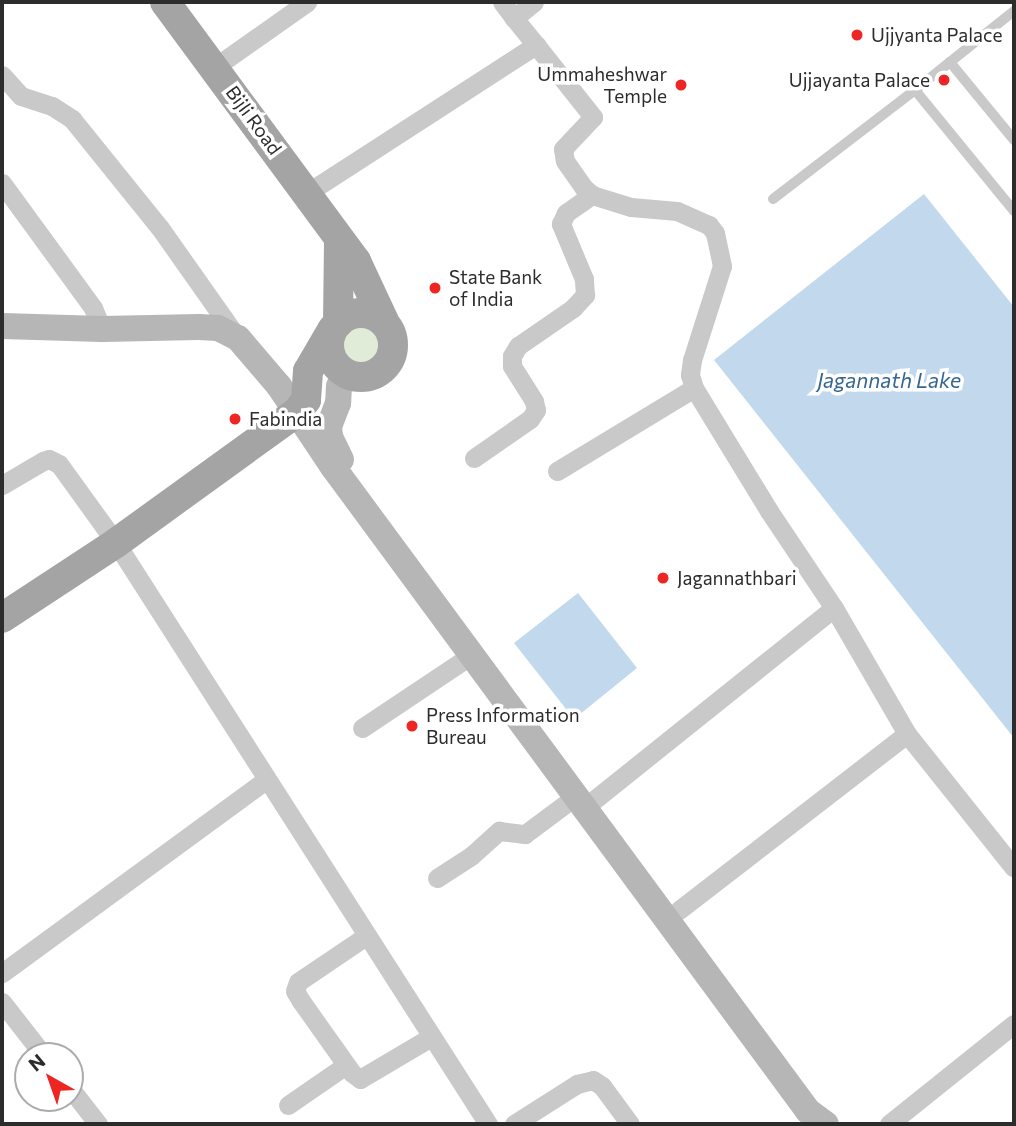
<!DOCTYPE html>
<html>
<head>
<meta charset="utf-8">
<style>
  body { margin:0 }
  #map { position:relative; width:1016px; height:1126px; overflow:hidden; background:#fff; font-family:Commissioner,sans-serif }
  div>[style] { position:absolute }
  .green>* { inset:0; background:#e0ebd8 }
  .round { border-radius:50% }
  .water>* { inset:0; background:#c2d8ec }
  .lane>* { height:10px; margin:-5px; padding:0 5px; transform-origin:5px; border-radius:5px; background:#c9c9c9 }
  .street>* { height:19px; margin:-9.5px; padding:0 9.5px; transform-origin:9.5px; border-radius:9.5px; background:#c9c9c9 }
  .secondary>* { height:26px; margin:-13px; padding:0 13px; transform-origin:13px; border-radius:13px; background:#b6b6b6 }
  .primary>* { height:30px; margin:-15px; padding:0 15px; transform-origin:15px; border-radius:15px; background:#a4a4a4 }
  .primary>.ring { margin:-15px; padding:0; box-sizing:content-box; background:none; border:30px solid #a4a4a4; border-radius:50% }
  .dots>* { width:19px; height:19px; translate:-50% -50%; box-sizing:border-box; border:4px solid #fff; border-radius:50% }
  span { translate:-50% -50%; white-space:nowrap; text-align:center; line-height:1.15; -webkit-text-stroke:7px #fff; paint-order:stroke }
  .poi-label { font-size:19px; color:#2c2c2c }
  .left { translate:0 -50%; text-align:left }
  .right { translate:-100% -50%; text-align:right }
  .street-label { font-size:19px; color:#2c2c2c }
  .water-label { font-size:21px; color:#366691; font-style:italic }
  .frame { position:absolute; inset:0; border:4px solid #2c2c2c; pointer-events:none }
  .north { position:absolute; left:14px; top:1042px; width:70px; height:70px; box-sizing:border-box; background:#fff; border:2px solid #ababab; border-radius:50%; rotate:320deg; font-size:19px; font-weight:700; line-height:28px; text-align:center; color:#2c2c2c }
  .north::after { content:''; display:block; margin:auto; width:24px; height:32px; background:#ee2623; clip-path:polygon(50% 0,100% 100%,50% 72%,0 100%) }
</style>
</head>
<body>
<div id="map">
  <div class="green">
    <i class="round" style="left:340px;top:326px;width:38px;height:38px"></i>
  </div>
  <div class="water">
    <i style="clip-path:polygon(924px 194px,1014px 307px,1014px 738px,714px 360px)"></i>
    <i style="clip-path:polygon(578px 593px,637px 668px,574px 719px,514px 643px)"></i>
  </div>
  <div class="lane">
    <i style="left:950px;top:62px;width:82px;rotate:-38.6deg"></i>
    <i style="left:1014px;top:140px;width:101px;rotate:-129.4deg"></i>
    <i style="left:950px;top:62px;width:45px;rotate:141.3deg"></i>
    <i style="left:915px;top:90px;width:156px;rotate:50.7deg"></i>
    <i style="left:773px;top:199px;width:179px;rotate:-37.5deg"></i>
  </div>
  <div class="street">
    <i style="left:502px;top:2px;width:20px;rotate:53deg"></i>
    <i style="left:534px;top:2px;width:26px;rotate:141deg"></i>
    <i style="left:514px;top:18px;width:35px;rotate:51deg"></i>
    <i style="left:215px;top:67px;width:113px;rotate:-35.2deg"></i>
    <i style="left:2px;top:75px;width:28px;rotate:48deg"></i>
    <i style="left:21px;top:96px;width:33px;rotate:18deg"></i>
    <i style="left:52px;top:106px;width:24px;rotate:33deg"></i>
    <i style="left:72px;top:119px;width:140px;rotate:51.1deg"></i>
    <i style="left:160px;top:228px;width:133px;rotate:54.8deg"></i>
    <i style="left:2px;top:183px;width:155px;rotate:53.9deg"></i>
    <i style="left:93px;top:308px;width:23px;rotate:67deg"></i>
    <i style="left:307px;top:193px;width:273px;rotate:-32.9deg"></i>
    <i style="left:536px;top:45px;width:92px;rotate:51.6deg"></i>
    <i style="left:593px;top:117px;width:44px;rotate:133.2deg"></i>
    <i style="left:563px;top:149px;width:12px;rotate:81deg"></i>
    <i style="left:565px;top:161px;width:33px;rotate:55deg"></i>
    <i style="left:584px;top:188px;width:11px;rotate:41deg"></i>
    <i style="left:592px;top:195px;width:41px;rotate:17.1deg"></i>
    <i style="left:631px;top:207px;width:46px;rotate:5deg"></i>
    <i style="left:677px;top:211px;width:35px;rotate:24deg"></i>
    <i style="left:709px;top:225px;width:10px;rotate:53deg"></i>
    <i style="left:715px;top:233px;width:34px;rotate:78deg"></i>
    <i style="left:722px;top:266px;width:99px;rotate:107.7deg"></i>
    <i style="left:692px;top:360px;width:15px;rotate:98deg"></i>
    <i style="left:690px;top:375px;width:14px;rotate:73deg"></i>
    <i style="left:694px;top:388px;width:144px;rotate:58.6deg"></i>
    <i style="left:769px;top:511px;width:117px;rotate:56.2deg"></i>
    <i style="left:834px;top:608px;width:146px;rotate:59.9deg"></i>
    <i style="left:907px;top:734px;width:171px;rotate:51.4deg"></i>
    <i style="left:474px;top:458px;width:68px;rotate:-34.9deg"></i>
    <i style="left:530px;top:419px;width:11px;rotate:-56deg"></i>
    <i style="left:536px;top:410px;width:9px;rotate:-103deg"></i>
    <i style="left:534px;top:401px;width:41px;rotate:-122.2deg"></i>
    <i style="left:512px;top:366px;width:10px;rotate:-90deg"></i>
    <i style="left:512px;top:356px;width:12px;rotate:-59deg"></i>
    <i style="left:518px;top:346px;width:67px;rotate:-34.6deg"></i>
    <i style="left:573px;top:308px;width:18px;rotate:-47deg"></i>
    <i style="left:585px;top:295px;width:16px;rotate:-94deg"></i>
    <i style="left:584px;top:279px;width:60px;rotate:-112.7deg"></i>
    <i style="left:561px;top:224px;width:12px;rotate:-66deg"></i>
    <i style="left:566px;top:213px;width:32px;rotate:-35deg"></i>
    <i style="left:557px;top:471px;width:160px;rotate:-31.2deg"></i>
    <i style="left:2px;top:485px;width:48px;rotate:-30.3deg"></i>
    <i style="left:43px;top:461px;width:6px;rotate:-18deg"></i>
    <i style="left:49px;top:459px;width:11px;rotate:27deg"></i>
    <i style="left:59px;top:464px;width:97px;rotate:54.2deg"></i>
    <i style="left:116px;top:543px;width:690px;rotate:57.37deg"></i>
    <i style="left:362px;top:728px;width:133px;rotate:-33.7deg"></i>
    <i style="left:594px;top:800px;width:307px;rotate:-38.7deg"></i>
    <i style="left:437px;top:878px;width:40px;rotate:-32.9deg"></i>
    <i style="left:471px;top:856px;width:38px;rotate:-42deg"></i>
    <i style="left:499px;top:831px;width:26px;rotate:7deg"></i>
    <i style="left:525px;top:834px;width:64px;rotate:-36.7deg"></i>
    <i style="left:679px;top:910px;width:288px;rotate:-37.7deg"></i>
    <i style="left:366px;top:936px;width:82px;rotate:145.9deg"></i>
    <i style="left:298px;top:982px;width:9px;rotate:108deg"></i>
    <i style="left:295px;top:991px;width:12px;rotate:59deg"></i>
    <i style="left:301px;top:1001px;width:88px;rotate:54.7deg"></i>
    <i style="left:352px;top:1073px;width:10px;rotate:37deg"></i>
    <i style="left:360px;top:1079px;width:82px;rotate:-30.6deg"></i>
    <i style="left:2px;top:973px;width:327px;rotate:-36.2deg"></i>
    <i style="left:2px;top:1002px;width:68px;rotate:52.1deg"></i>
    <i style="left:70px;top:1088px;width:46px;rotate:52.1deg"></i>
    <i style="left:288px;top:1105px;width:70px;rotate:-34.6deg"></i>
    <i style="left:514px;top:1124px;width:75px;rotate:-32.4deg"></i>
    <i style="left:577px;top:1084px;width:16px;rotate:-14deg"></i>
    <i style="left:593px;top:1080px;width:11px;rotate:34deg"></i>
    <i style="left:602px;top:1086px;width:47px;rotate:53.6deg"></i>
    <i style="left:889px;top:1124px;width:160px;rotate:-38.7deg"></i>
  </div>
  <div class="secondary">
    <i style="left:2px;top:326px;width:100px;rotate:1.7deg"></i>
    <i style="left:102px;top:329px;width:97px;rotate:-1.2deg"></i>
    <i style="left:199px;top:327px;width:19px;rotate:3deg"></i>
    <i style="left:218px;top:328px;width:22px;rotate:27deg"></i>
    <i style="left:238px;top:338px;width:63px;rotate:49.5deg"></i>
    <i style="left:279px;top:386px;width:97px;rotate:56.3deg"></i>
    <i style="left:333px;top:467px;width:800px;rotate:53.59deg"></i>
    <i style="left:808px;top:1111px;width:22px;rotate:36deg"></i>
    <i style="left:339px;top:386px;width:17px;rotate:93deg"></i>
    <i style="left:338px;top:403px;width:26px;rotate:111deg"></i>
    <i style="left:329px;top:427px;width:10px;rotate:84deg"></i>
    <i style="left:330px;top:437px;width:25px;rotate:64deg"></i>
  </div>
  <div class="primary">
    <i style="left:165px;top:2px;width:322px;rotate:53.6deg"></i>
    <i style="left:356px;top:261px;width:66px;rotate:65deg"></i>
    <i class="ring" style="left:329px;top:313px;width:34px;height:34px"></i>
    <i style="left:338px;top:323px;width:81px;rotate:-89.3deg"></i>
    <i style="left:2px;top:618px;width:136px;rotate:-33.3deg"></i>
    <i style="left:116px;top:543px;width:223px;rotate:-35.9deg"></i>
    <i style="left:297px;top:412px;width:15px;rotate:-53deg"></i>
    <i style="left:306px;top:400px;width:29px;rotate:-86deg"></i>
    <i style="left:308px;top:371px;width:48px;rotate:-59.7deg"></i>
  </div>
  <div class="dots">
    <i style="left:857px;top:35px;background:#ee2623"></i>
    <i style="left:944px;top:80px;background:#ee2623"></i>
    <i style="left:681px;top:85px;background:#ee2623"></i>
    <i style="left:435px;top:288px;background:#ee2623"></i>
    <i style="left:235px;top:419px;background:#ee2623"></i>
    <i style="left:663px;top:578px;background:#ee2623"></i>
    <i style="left:412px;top:726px;background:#ee2623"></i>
  </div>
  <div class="poi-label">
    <span class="left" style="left:871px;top:35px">Ujjyanta Palace</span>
    <span class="right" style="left:667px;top:85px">Ummaheshwar<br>Temple</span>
    <span class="right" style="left:930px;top:80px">Ujjayanta Palace</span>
    <span class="left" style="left:449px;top:288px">State Bank<br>of India</span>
    <span class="left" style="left:249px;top:419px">Fabindia</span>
    <span class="left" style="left:677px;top:578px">Jagannathbari</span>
    <span class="left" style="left:426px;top:726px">Press Information<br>Bureau</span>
  </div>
  <div class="street-label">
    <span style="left:254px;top:120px;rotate:54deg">Bijli Road</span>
  </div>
  <div class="water-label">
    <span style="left:889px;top:380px">Jagannath Lake</span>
  </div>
  <div class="frame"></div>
  <div class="north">N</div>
</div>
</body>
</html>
